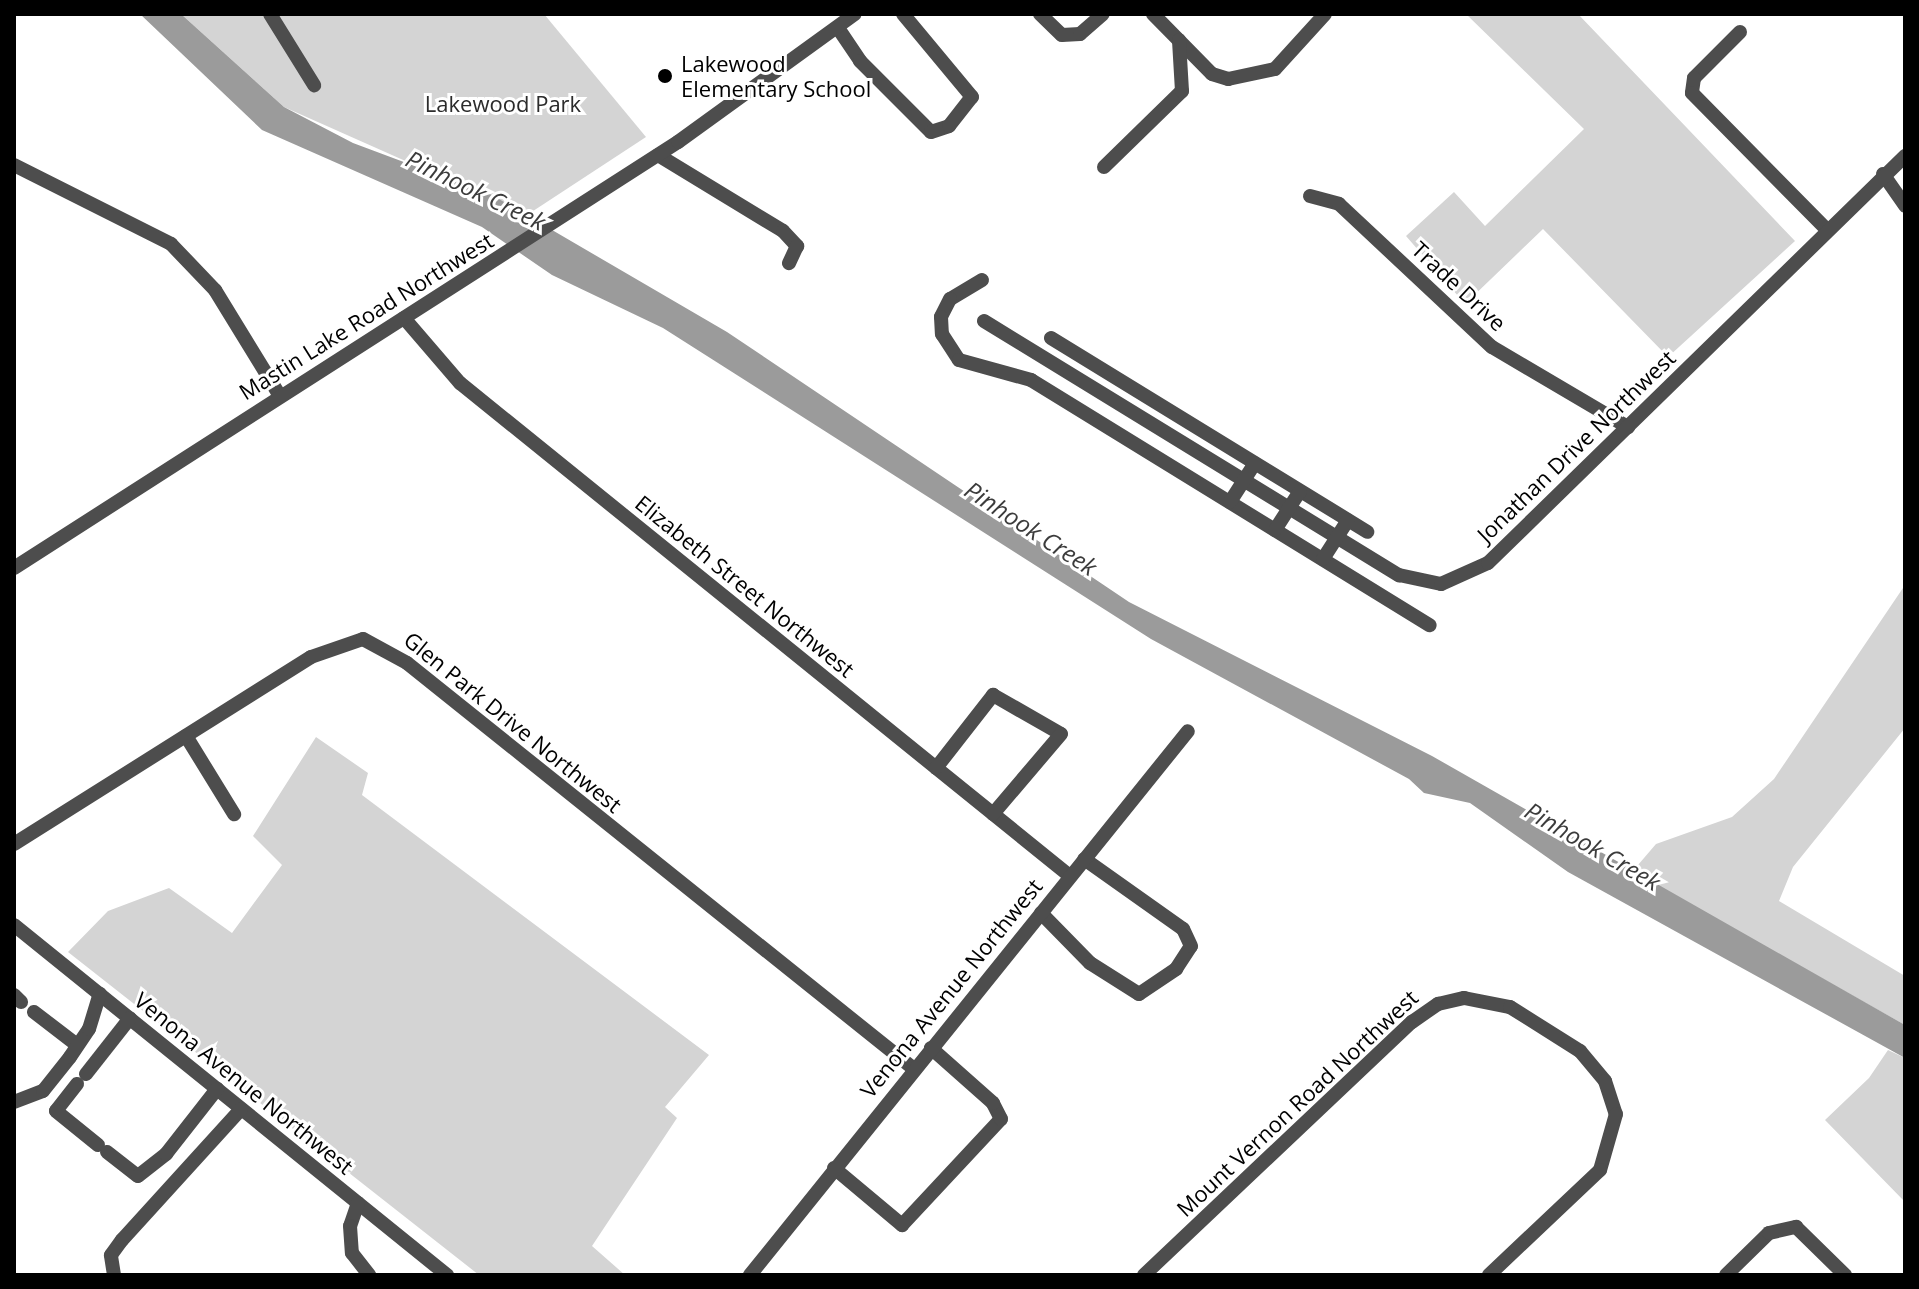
<!DOCTYPE html>
<html>
<head>
<meta charset="utf-8">
<style>
  body { margin:0 }
  #map { position:relative; width:1919px; height:1289px; overflow:hidden; background:#fff; font-family:"Open Sans",sans-serif }
  div>[style] { position:absolute }
  .green>* { inset:0; background:#d4d4d4 }
  .water>* { inset:0; background:#9b9b9b }
  .minor>* { height:14px; margin:-7px; padding:0 7px; transform-origin:7px; border-radius:7px; background:#4d4d4d }
  .dots>* { width:22px; height:22px; translate:-50% -50%; box-sizing:border-box; border:4px solid #fff; border-radius:50% }
  span { translate:-50% -50%; white-space:nowrap; text-align:center; line-height:1.15; -webkit-text-stroke:6px #fff; paint-order:stroke }
  .poi-label { font-size:22px; color:#000 }
  .left { translate:0 -50%; text-align:left }
  .park-label { font-size:22px; color:#2b2b2b }
  .street-label { font-size:22px; color:#000 }
  .water-label { font-size:24px; color:#3c3c3c; font-style:italic }
  .frame { position:absolute; inset:0; border:16px solid #000; pointer-events:none }
</style>
</head>
<body>
<div id="map">
  <div class="green">
    <i style="clip-path:polygon(181px 14px,544px 14px,646px 137px,527px 215px,284px 107px)"></i>
    <i style="clip-path:polygon(1466px 14px,1578px 14px,1795px 241px,1668px 357px,1543px 229px,1465px 304px,1406px 236px,1454px 192px,1485px 226px,1584px 129px)"></i>
    <i style="clip-path:polygon(1905px 585px,1905px 728px,1793px 867px,1779px 901px,1905px 976px,1905px 1025px,1632px 872px,1656px 844px,1732px 817px,1774px 779px)"></i>
    <i style="clip-path:polygon(316px 737px,368px 773px,362px 795px,709px 1055px,665px 1107px,677px 1118px,592px 1246px,625px 1275px,479px 1275px,68px 952px,108px 911px,169px 888px,232px 933px,282px 865px,253px 836px)"></i>
    <i style="clip-path:polygon(1888px 1050px,1905px 1058px,1905px 1202px,1825px 1120px,1869px 1078px)"></i>
  </div>
  <div class="water">
    <i style="clip-path:polygon(140px 14px,181px 14px,284px 107px,353px 143px,492px 195px,727px 332px,1129px 602px,1432px 756px,1905px 1025px,1905px 1058px,1568px 872px,1470px 803px,1424px 793px,1409px 779px,1151px 639px,663px 328px,552px 275px,482px 227px,262px 130px)"></i>
  </div>
  <div class="minor">
    <i style="left:270px;top:14px;width:84px;rotate:58.2deg"></i>
    <i style="left:1040px;top:14px;width:30px;rotate:44deg"></i>
    <i style="left:1062px;top:35px;width:18px;rotate:-3deg"></i>
    <i style="left:1080px;top:34px;width:30px;rotate:-41deg"></i>
    <i style="left:1153px;top:14px;width:84px;rotate:45.5deg"></i>
    <i style="left:1212px;top:74px;width:17px;rotate:17deg"></i>
    <i style="left:1228px;top:79px;width:48px;rotate:-12deg"></i>
    <i style="left:1275px;top:69px;width:74px;rotate:-47.7deg"></i>
    <i style="left:838px;top:28px;width:40px;rotate:56deg"></i>
    <i style="left:860px;top:61px;width:100px;rotate:45deg"></i>
    <i style="left:931px;top:132px;width:19px;rotate:-18deg"></i>
    <i style="left:949px;top:126px;width:37px;rotate:-52deg"></i>
    <i style="left:972px;top:97px;width:108px;rotate:-129.7deg"></i>
    <i style="left:1740px;top:32px;width:65px;rotate:135deg"></i>
    <i style="left:1694px;top:78px;width:15px;rotate:98deg"></i>
    <i style="left:1692px;top:93px;width:192px;rotate:45.4deg"></i>
    <i style="left:658px;top:155px;width:146px;rotate:31.3deg"></i>
    <i style="left:783px;top:231px;width:21px;rotate:47deg"></i>
    <i style="left:797px;top:246px;width:19px;rotate:115deg"></i>
    <i style="left:14px;top:165px;width:176px;rotate:26.7deg"></i>
    <i style="left:171px;top:244px;width:64px;rotate:46.3deg"></i>
    <i style="left:215px;top:290px;width:124px;rotate:58.5deg"></i>
    <i style="left:1104px;top:167px;width:109px;rotate:-44.3deg"></i>
    <i style="left:1182px;top:91px;width:51px;rotate:-93.4deg"></i>
    <i style="left:1883px;top:174px;width:39px;rotate:55deg"></i>
    <i style="left:1310px;top:196px;width:30px;rotate:15deg"></i>
    <i style="left:1339px;top:204px;width:209px;rotate:43.1deg"></i>
    <i style="left:1492px;top:347px;width:158px;rotate:30.5deg"></i>
    <i style="left:982px;top:280px;width:37px;rotate:149deg"></i>
    <i style="left:950px;top:299px;width:20px;rotate:117deg"></i>
    <i style="left:941px;top:317px;width:17px;rotate:87deg"></i>
    <i style="left:942px;top:334px;width:31px;rotate:57deg"></i>
    <i style="left:959px;top:360px;width:75px;rotate:15.5deg"></i>
    <i style="left:1031px;top:380px;width:468px;rotate:31.6deg"></i>
    <i style="left:404px;top:318px;width:86px;rotate:49.3deg"></i>
    <i style="left:460px;top:383px;width:784px;rotate:38.95deg"></i>
    <i style="left:984px;top:321px;width:487px;rotate:31.5deg"></i>
    <i style="left:1399px;top:575px;width:43px;rotate:12.1deg"></i>
    <i style="left:1441px;top:584px;width:51px;rotate:-24.1deg"></i>
    <i style="left:1488px;top:563px;width:583px;rotate:-44.3deg"></i>
    <i style="left:1051px;top:338px;width:371px;rotate:31.5deg"></i>
    <i style="left:1230px;top:502px;width:46px;rotate:-57.3deg"></i>
    <i style="left:1275px;top:530px;width:46px;rotate:-57.3deg"></i>
    <i style="left:1323px;top:559px;width:46px;rotate:-57.3deg"></i>
    <i style="left:14px;top:568px;width:789px;rotate:-32.68deg"></i>
    <i style="left:678px;top:142px;width:218px;rotate:-35.9deg"></i>
    <i style="left:186px;top:736px;width:92px;rotate:58.4deg"></i>
    <i style="left:936px;top:768px;width:93px;rotate:-52deg"></i>
    <i style="left:993px;top:695px;width:78px;rotate:29.8deg"></i>
    <i style="left:1061px;top:734px;width:105px;rotate:130.4deg"></i>
    <i style="left:14px;top:844px;width:351px;rotate:-32.2deg"></i>
    <i style="left:311px;top:657px;width:55px;rotate:-19.1deg"></i>
    <i style="left:363px;top:639px;width:50px;rotate:28.6deg"></i>
    <i style="left:407px;top:663px;width:650px;rotate:38.69deg"></i>
    <i style="left:1041px;top:913px;width:70px;rotate:45.6deg"></i>
    <i style="left:1090px;top:963px;width:58px;rotate:32.3deg"></i>
    <i style="left:1139px;top:994px;width:45px;rotate:-34deg"></i>
    <i style="left:1176px;top:969px;width:27px;rotate:-57deg"></i>
    <i style="left:1191px;top:946px;width:19px;rotate:-115deg"></i>
    <i style="left:1183px;top:929px;width:121px;rotate:-144.7deg"></i>
    <i style="left:14px;top:925px;width:557px;rotate:38.95deg"></i>
    <i style="left:14px;top:995px;width:10px;rotate:45deg"></i>
    <i style="left:34px;top:1012px;width:54px;rotate:37.5deg"></i>
    <i style="left:86px;top:1074px;width:71px;rotate:-51.8deg"></i>
    <i style="left:77px;top:1084px;width:34px;rotate:128deg"></i>
    <i style="left:56px;top:1111px;width:54px;rotate:39deg"></i>
    <i style="left:14px;top:1102px;width:31px;rotate:-21deg"></i>
    <i style="left:43px;top:1091px;width:43px;rotate:-51.5deg"></i>
    <i style="left:70px;top:1057px;width:34px;rotate:-56deg"></i>
    <i style="left:89px;top:1029px;width:37px;rotate:-73deg"></i>
    <i style="left:107px;top:1152px;width:39px;rotate:38deg"></i>
    <i style="left:138px;top:1176px;width:36px;rotate:-38deg"></i>
    <i style="left:166px;top:1154px;width:83px;rotate:-51.9deg"></i>
    <i style="left:834px;top:1168px;width:89px;rotate:40deg"></i>
    <i style="left:902px;top:1225px;width:145px;rotate:-47deg"></i>
    <i style="left:1001px;top:1119px;width:18px;rotate:-117deg"></i>
    <i style="left:993px;top:1103px;width:83px;rotate:-138.4deg"></i>
    <i style="left:358px;top:1203px;width:24px;rotate:109deg"></i>
    <i style="left:350px;top:1226px;width:27px;rotate:86deg"></i>
    <i style="left:352px;top:1253px;width:28px;rotate:52deg"></i>
    <i style="left:114px;top:1275px;width:20px;rotate:-99deg"></i>
    <i style="left:111px;top:1255px;width:19px;rotate:-54deg"></i>
    <i style="left:122px;top:1240px;width:177px;rotate:-47.7deg"></i>
    <i style="left:750px;top:1275px;width:698px;rotate:-51.16deg"></i>
    <i style="left:1144px;top:1275px;width:369px;rotate:-43.4deg"></i>
    <i style="left:1412px;top:1022px;width:32px;rotate:-35deg"></i>
    <i style="left:1438px;top:1004px;width:27px;rotate:-13deg"></i>
    <i style="left:1464px;top:998px;width:47px;rotate:11.1deg"></i>
    <i style="left:1510px;top:1007px;width:83px;rotate:32.2deg"></i>
    <i style="left:1580px;top:1051px;width:39px;rotate:50deg"></i>
    <i style="left:1605px;top:1081px;width:35px;rotate:72deg"></i>
    <i style="left:1616px;top:1114px;width:58px;rotate:105.9deg"></i>
    <i style="left:1600px;top:1170px;width:153px;rotate:136.6deg"></i>
    <i style="left:1726px;top:1275px;width:60px;rotate:-44.3deg"></i>
    <i style="left:1769px;top:1233px;width:28px;rotate:-13deg"></i>
    <i style="left:1796px;top:1227px;width:69px;rotate:44.4deg"></i>
  </div>
  <div class="dots">
    <i style="left:665px;top:76px;background:#000"></i>
  </div>
  <div class="poi-label">
    <span class="left" style="left:681px;top:76px">Lakewood<br>Elementary School</span>
  </div>
  <div class="park-label">
    <span style="left:503px;top:104px">Lakewood Park</span>
  </div>
  <div class="street-label">
    <span style="left:1459px;top:286px;rotate:43deg">Trade Drive</span>
    <span style="left:366px;top:316px;rotate:-32deg">Mastin Lake Road Northwest</span>
    <span style="left:1576px;top:446px;rotate:-44deg">Jonathan Drive Northwest</span>
    <span style="left:745px;top:586px;rotate:39deg">Elizabeth Street Northwest</span>
    <span style="left:513px;top:722px;rotate:39deg">Glen Park Drive Northwest</span>
    <span style="left:951px;top:988px;rotate:-51deg">Venona Avenue Northwest</span>
    <span style="left:244px;top:1083px;rotate:39deg">Venona Avenue Northwest</span>
    <span style="left:1297px;top:1103px;rotate:-43deg">Mount Vernon Road Northwest</span>
  </div>
  <div class="water-label">
    <span style="left:476px;top:190px;rotate:26deg">Pinhook Creek</span>
    <span style="left:1031px;top:528px;rotate:33deg">Pinhook Creek</span>
    <span style="left:1593px;top:846px;rotate:30deg">Pinhook Creek</span>
  </div>
  <div class="frame"></div>
</div>
</body>
</html>
